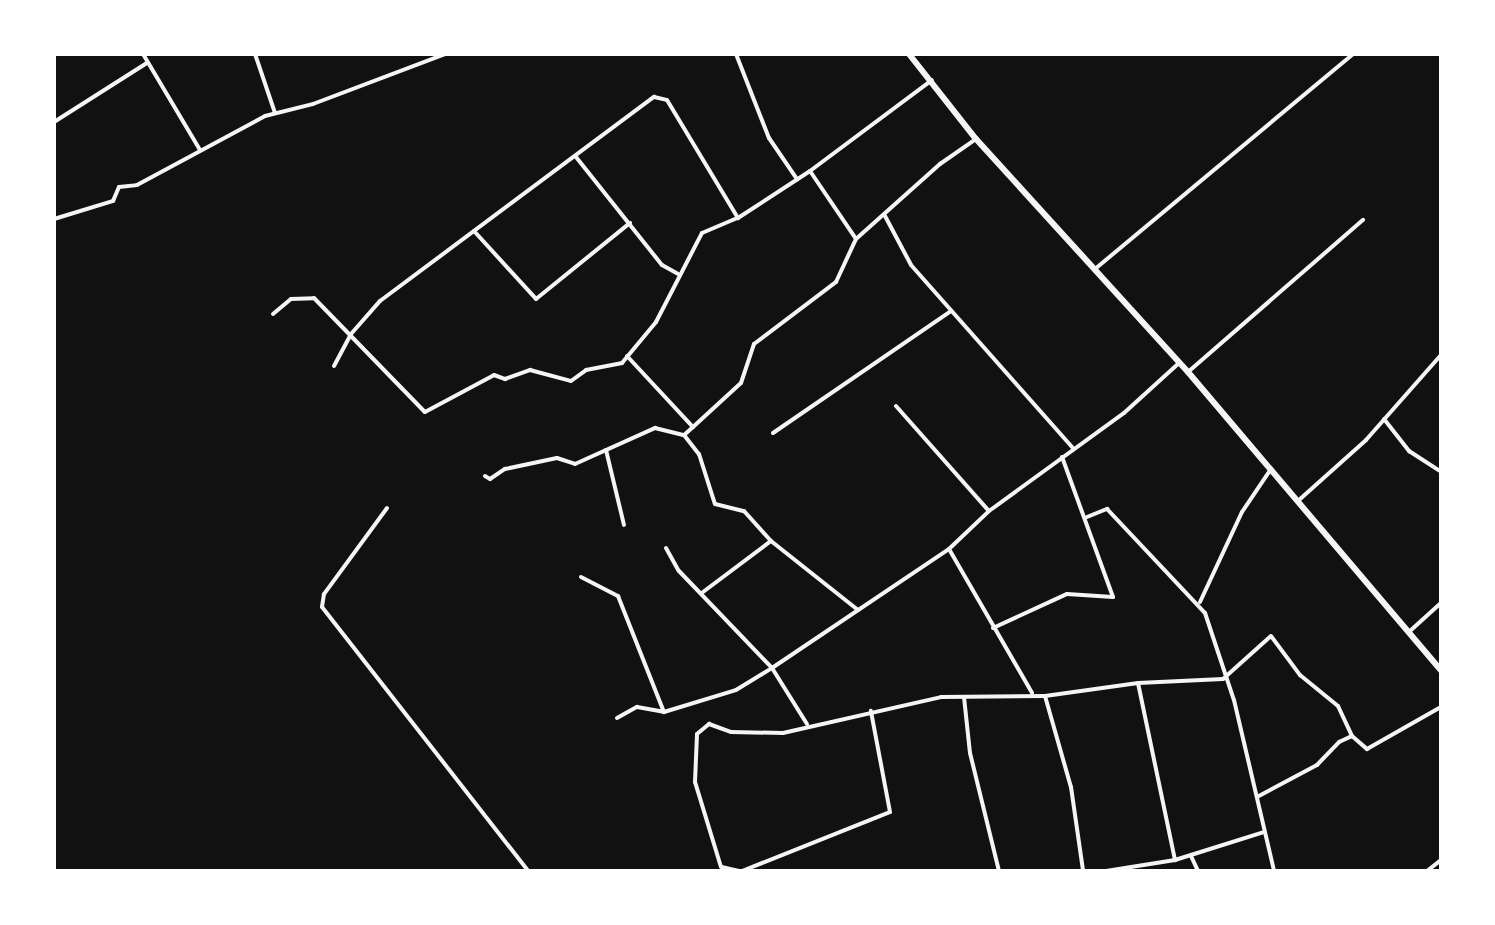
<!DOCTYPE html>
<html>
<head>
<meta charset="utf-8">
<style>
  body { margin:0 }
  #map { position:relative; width:1495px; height:925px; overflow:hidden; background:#111; font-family:"Golos Text",sans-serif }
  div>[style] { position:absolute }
  .minor>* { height:4px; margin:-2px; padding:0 2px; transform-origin:2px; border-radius:2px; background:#f5f5f5 }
  .primary>* { height:6px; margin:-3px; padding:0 3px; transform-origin:3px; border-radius:3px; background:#f5f5f5 }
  span { translate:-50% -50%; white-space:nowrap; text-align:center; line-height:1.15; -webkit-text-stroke:5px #fff; paint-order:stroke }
  .frame { position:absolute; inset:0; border:56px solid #fff; pointer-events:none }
</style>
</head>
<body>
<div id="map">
  <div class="minor">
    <i style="left:143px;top:54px;width:112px;rotate:59.3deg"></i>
    <i style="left:255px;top:54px;width:62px;rotate:71.3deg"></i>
    <i style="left:736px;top:54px;width:90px;rotate:68.6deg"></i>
    <i style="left:769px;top:138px;width:50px;rotate:55.7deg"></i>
    <i style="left:54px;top:122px;width:110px;rotate:-32.4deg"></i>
    <i style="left:576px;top:157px;width:138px;rotate:51.5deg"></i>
    <i style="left:662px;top:265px;width:18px;rotate:29deg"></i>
    <i style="left:810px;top:171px;width:82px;rotate:55.9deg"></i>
    <i style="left:885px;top:216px;width:55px;rotate:62deg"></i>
    <i style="left:911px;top:265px;width:244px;rotate:48.5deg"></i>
    <i style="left:54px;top:219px;width:62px;rotate:-17deg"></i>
    <i style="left:113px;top:201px;width:15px;rotate:-67deg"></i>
    <i style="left:119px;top:187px;width:18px;rotate:-6deg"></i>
    <i style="left:137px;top:185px;width:145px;rotate:-28.3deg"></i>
    <i style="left:265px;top:116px;width:49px;rotate:-14deg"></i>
    <i style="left:313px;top:104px;width:141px;rotate:-20.7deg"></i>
    <i style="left:474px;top:231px;width:92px;rotate:47.6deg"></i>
    <i style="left:536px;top:299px;width:121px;rotate:-39deg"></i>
    <i style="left:1095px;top:269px;width:336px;rotate:-39.8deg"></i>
    <i style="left:273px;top:314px;width:23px;rotate:-40deg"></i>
    <i style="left:291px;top:299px;width:23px;rotate:-2deg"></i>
    <i style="left:314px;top:298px;width:159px;rotate:45.8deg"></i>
    <i style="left:425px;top:412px;width:78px;rotate:-28.2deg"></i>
    <i style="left:494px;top:375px;width:12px;rotate:20deg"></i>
    <i style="left:505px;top:379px;width:27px;rotate:-20deg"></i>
    <i style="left:530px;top:370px;width:42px;rotate:15deg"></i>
    <i style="left:571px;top:381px;width:19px;rotate:-36deg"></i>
    <i style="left:586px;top:370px;width:37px;rotate:-11deg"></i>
    <i style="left:622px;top:363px;width:53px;rotate:-50.3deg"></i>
    <i style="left:656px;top:322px;width:100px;rotate:-62.7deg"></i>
    <i style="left:702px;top:233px;width:39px;rotate:-23deg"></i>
    <i style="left:738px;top:218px;width:86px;rotate:-33.1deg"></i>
    <i style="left:810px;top:171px;width:152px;rotate:-36.7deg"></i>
    <i style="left:627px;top:356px;width:97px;rotate:47.1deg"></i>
    <i style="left:693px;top:427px;width:12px;rotate:138deg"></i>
    <i style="left:334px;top:366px;width:36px;rotate:-62deg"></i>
    <i style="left:351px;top:334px;width:44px;rotate:-48.7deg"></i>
    <i style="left:380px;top:301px;width:342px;rotate:-36.7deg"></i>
    <i style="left:654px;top:97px;width:13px;rotate:13deg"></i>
    <i style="left:667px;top:100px;width:138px;rotate:59deg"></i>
    <i style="left:1188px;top:372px;width:232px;rotate:-41deg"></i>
    <i style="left:896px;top:406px;width:140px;rotate:48.5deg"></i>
    <i style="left:1384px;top:419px;width:41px;rotate:52deg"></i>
    <i style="left:1409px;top:451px;width:38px;rotate:33deg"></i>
    <i style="left:693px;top:427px;width:65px;rotate:-42.5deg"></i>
    <i style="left:741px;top:383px;width:41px;rotate:-71.6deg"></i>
    <i style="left:754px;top:344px;width:103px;rotate:-37.1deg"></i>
    <i style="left:836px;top:282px;width:47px;rotate:-65.1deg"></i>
    <i style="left:856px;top:239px;width:113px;rotate:-41.8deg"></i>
    <i style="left:940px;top:164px;width:44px;rotate:-34.8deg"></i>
    <i style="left:773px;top:433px;width:216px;rotate:-34.4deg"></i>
    <i style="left:606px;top:450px;width:77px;rotate:76.5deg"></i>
    <i style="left:485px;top:476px;width:6px;rotate:31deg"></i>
    <i style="left:490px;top:479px;width:18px;rotate:-34deg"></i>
    <i style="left:505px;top:469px;width:53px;rotate:-11.9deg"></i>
    <i style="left:557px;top:458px;width:19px;rotate:18deg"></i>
    <i style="left:575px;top:464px;width:88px;rotate:-24.2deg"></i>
    <i style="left:655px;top:428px;width:30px;rotate:14deg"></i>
    <i style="left:684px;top:435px;width:24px;rotate:52deg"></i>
    <i style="left:699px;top:454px;width:52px;rotate:72.3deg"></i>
    <i style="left:715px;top:504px;width:30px;rotate:14deg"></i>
    <i style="left:744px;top:511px;width:40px;rotate:48deg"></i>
    <i style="left:771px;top:541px;width:111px;rotate:38.4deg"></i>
    <i style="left:1299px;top:500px;width:90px;rotate:-41.8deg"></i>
    <i style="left:1366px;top:440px;width:113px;rotate:-48.6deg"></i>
    <i style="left:387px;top:508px;width:107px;rotate:126.2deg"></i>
    <i style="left:324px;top:594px;width:13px;rotate:99deg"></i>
    <i style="left:322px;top:607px;width:335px;rotate:52deg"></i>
    <i style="left:1087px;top:517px;width:22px;rotate:-22deg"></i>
    <i style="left:1107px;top:509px;width:143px;rotate:46.7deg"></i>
    <i style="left:1205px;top:613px;width:92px;rotate:71.6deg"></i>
    <i style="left:1234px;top:700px;width:176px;rotate:76.8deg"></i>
    <i style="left:666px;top:548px;width:26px;rotate:61deg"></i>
    <i style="left:679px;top:571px;width:134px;rotate:46.2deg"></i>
    <i style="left:772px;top:668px;width:66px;rotate:58deg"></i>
    <i style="left:949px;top:549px;width:166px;rotate:60deg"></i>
    <i style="left:581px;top:577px;width:42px;rotate:27.2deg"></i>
    <i style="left:618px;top:596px;width:125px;rotate:68.4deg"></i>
    <i style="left:703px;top:592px;width:85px;rotate:-36.9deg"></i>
    <i style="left:1200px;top:602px;width:99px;rotate:-65deg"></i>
    <i style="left:1242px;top:512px;width:52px;rotate:-56deg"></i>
    <i style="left:993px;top:628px;width:81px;rotate:-24.7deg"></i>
    <i style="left:1067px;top:594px;width:46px;rotate:3.7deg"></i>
    <i style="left:1113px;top:597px;width:149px;rotate:-110deg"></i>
    <i style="left:1410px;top:631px;width:42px;rotate:-42.1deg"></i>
    <i style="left:1138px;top:683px;width:181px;rotate:78.2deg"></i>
    <i style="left:1045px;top:696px;width:95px;rotate:74.1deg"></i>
    <i style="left:1071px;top:787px;width:84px;rotate:81.8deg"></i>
    <i style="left:964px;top:697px;width:56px;rotate:83.9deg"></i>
    <i style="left:970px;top:753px;width:122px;rotate:76.2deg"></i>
    <i style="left:617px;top:718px;width:23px;rotate:-29deg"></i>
    <i style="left:637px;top:707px;width:27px;rotate:10deg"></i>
    <i style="left:664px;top:712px;width:75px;rotate:-17deg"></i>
    <i style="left:736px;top:690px;width:42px;rotate:-31.4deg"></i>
    <i style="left:772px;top:668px;width:213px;rotate:-33.9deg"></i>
    <i style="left:949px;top:549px;width:55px;rotate:-43.5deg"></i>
    <i style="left:989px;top:511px;width:167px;rotate:-36deg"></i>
    <i style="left:1124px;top:413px;width:74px;rotate:-42.3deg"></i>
    <i style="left:1257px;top:797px;width:68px;rotate:-28.1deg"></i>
    <i style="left:1317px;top:765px;width:32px;rotate:-46deg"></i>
    <i style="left:1339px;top:742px;width:14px;rotate:-25deg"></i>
    <i style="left:1352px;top:736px;width:20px;rotate:41deg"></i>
    <i style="left:1367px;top:749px;width:85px;rotate:-29.6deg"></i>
    <i style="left:1191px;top:856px;width:17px;rotate:65deg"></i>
    <i style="left:739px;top:871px;width:18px;rotate:-167deg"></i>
    <i style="left:721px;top:867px;width:89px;rotate:-107deg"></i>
    <i style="left:695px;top:782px;width:48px;rotate:-87.6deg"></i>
    <i style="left:697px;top:734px;width:16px;rotate:-40deg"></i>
    <i style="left:709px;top:724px;width:23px;rotate:20deg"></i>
    <i style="left:731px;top:732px;width:52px;rotate:1.1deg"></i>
    <i style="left:783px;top:733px;width:162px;rotate:-12.8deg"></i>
    <i style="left:941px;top:697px;width:104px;rotate:-0.6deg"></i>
    <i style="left:1045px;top:696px;width:94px;rotate:-8deg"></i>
    <i style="left:1138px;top:683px;width:85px;rotate:-2.7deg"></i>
    <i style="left:1223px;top:679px;width:64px;rotate:-41.9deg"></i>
    <i style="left:1271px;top:636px;width:49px;rotate:53.4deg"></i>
    <i style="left:1300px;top:675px;width:49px;rotate:39.2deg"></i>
    <i style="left:1338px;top:706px;width:33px;rotate:65deg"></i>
    <i style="left:742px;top:871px;width:159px;rotate:-21.7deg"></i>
    <i style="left:890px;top:812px;width:103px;rotate:-100.7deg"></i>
    <i style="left:1106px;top:871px;width:70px;rotate:-9.1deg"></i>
    <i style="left:1175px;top:860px;width:93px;rotate:-17.5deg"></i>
    <i style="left:1427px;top:871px;width:18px;rotate:-38deg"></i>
  </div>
  <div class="primary">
    <i style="left:909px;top:54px;width:108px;rotate:51.8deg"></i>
    <i style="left:976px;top:139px;width:315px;rotate:47.7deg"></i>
    <i style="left:1188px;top:372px;width:391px;rotate:49.7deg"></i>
  </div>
  <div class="frame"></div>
</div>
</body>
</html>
